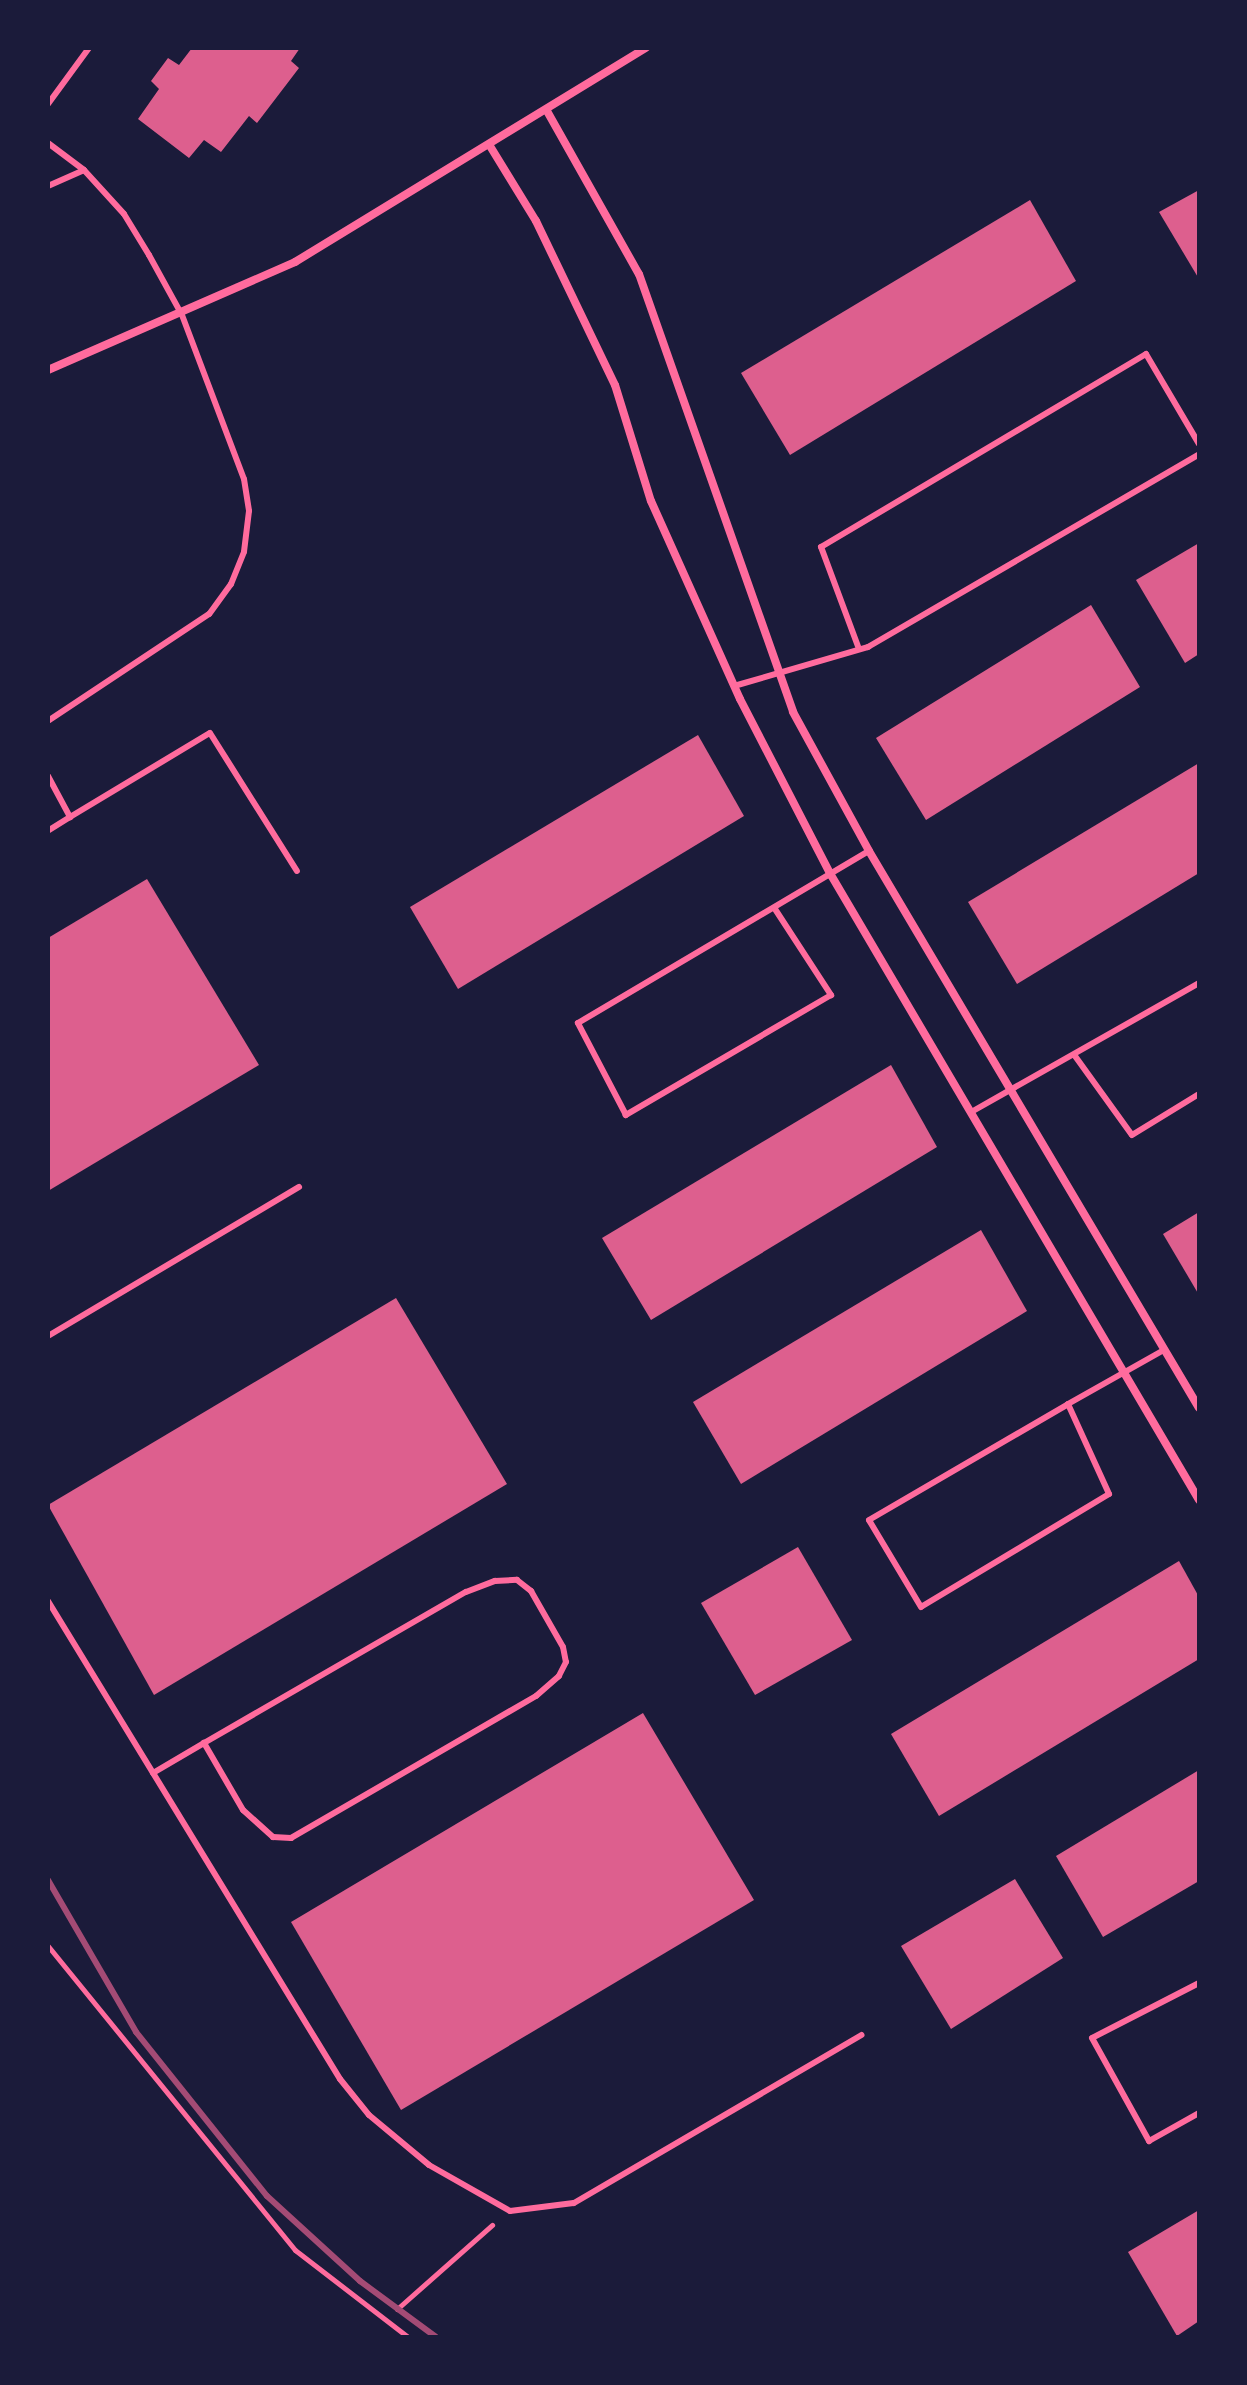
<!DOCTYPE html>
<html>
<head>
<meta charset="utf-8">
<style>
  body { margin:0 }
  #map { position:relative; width:1247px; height:2385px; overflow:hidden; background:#1b1b3a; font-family:Figtree,sans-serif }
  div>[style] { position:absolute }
  .building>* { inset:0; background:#dd5f8e }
  .path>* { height:5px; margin:-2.5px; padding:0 2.5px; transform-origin:2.5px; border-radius:2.5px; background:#ff6b9d }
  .service>* { height:6px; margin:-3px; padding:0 3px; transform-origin:3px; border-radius:3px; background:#ff6b9d }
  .minor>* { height:8px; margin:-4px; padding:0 4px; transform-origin:4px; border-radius:4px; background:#ff6b9d }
  .rail>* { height:6px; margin:-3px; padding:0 3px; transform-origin:3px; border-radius:3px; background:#a44b75 }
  span { translate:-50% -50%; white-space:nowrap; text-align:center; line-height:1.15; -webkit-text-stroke:8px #1b1b3a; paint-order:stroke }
  .frame { position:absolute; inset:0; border:50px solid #1b1b3a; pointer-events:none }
</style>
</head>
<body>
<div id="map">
  <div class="building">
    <i style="clip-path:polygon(192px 48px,300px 48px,291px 61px,299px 68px,257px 123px,249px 116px,221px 152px,204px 140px,189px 158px,138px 119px,159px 89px,151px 81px,168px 58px,179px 65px)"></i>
    <i style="clip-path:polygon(1199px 190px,1199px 279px,1159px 212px)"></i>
    <i style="clip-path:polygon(1030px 200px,1076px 281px,790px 455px,741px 373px)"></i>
    <i style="clip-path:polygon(1199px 543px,1199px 654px,1185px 663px,1136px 580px)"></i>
    <i style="clip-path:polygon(1091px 605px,1140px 687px,926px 820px,876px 738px)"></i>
    <i style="clip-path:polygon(698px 735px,744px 816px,458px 989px,410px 907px)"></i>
    <i style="clip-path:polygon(1199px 763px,1199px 873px,1017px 984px,968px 902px)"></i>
    <i style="clip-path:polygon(147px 879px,259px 1065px,48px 1191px,48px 938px)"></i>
    <i style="clip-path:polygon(891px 1065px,937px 1147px,651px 1320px,602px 1238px)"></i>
    <i style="clip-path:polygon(1199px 1212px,1199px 1295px,1163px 1234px)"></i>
    <i style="clip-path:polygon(981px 1230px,1027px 1311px,741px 1484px,693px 1402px)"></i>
    <i style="clip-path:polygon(396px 1298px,507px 1484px,154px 1695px,48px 1505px)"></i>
    <i style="clip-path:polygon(798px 1547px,852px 1640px,755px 1695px,701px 1603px)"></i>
    <i style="clip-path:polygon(1179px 1561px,1199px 1597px,1199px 1659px,939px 1816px,891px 1734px)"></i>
    <i style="clip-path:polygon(643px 1713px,754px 1900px,401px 2110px,291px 1922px)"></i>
    <i style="clip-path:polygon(1199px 1770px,1199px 1881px,1103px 1937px,1056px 1856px)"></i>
    <i style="clip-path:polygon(1015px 1879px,1063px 1958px,951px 2029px,901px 1946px)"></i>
    <i style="clip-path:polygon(1199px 2210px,1199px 2321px,1177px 2336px,1128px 2252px)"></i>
  </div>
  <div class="path">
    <i style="left:48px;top:1946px;width:392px;rotate:50.9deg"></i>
    <i style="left:295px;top:2250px;width:143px;rotate:37.6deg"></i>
    <i style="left:397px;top:2309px;width:127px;rotate:-41.5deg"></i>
  </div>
  <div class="service">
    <i style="left:48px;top:104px;width:69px;rotate:-53.8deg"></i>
    <i style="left:48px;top:143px;width:45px;rotate:36.9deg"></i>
    <i style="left:84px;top:170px;width:59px;rotate:47.7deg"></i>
    <i style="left:124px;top:214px;width:48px;rotate:58.6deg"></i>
    <i style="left:149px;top:255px;width:68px;rotate:61.2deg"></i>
    <i style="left:182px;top:315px;width:175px;rotate:69.3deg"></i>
    <i style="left:244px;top:479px;width:32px;rotate:81deg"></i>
    <i style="left:249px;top:511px;width:41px;rotate:97deg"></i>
    <i style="left:244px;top:552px;width:35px;rotate:112deg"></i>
    <i style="left:231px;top:584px;width:37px;rotate:126deg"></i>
    <i style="left:209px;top:614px;width:193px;rotate:146.4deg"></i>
    <i style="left:48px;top:186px;width:39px;rotate:-24deg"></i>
    <i style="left:859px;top:649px;width:109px;rotate:-110.4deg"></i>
    <i style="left:821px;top:547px;width:378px;rotate:-30.7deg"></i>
    <i style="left:1146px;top:354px;width:104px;rotate:59.5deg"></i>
    <i style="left:734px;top:686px;width:140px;rotate:-16.2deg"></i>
    <i style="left:868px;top:647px;width:383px;rotate:-30.2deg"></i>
    <i style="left:48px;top:776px;width:47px;rotate:61.8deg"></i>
    <i style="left:70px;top:817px;width:26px;rotate:148deg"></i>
    <i style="left:70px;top:817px;width:163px;rotate:-31deg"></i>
    <i style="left:210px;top:733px;width:163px;rotate:57.8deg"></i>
    <i style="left:775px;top:909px;width:103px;rotate:56.9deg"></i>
    <i style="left:831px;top:995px;width:238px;rotate:149.7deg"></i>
    <i style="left:626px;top:1115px;width:104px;rotate:-117.6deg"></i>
    <i style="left:578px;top:1023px;width:338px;rotate:-30.6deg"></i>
    <i style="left:1075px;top:1056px;width:97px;rotate:54.2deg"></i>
    <i style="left:1132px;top:1135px;width:79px;rotate:-31.5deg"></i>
    <i style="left:973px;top:1111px;width:260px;rotate:-29.5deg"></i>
    <i style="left:48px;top:1336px;width:292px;rotate:-30.7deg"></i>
    <i style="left:1068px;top:1404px;width:99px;rotate:65.5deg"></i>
    <i style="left:1109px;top:1494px;width:219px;rotate:149deg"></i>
    <i style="left:921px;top:1607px;width:101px;rotate:-120.9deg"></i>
    <i style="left:869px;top:1520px;width:230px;rotate:-30.2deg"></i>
    <i style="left:1068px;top:1404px;width:110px;rotate:-29.4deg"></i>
    <i style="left:48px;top:1601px;width:560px;rotate:58.58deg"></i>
    <i style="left:340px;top:2079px;width:46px;rotate:51.1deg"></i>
    <i style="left:369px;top:2115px;width:78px;rotate:39.8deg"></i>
    <i style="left:429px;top:2165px;width:93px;rotate:29.6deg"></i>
    <i style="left:510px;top:2211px;width:64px;rotate:-7.1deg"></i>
    <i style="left:574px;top:2203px;width:333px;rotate:-30.3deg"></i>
    <i style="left:153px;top:1773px;width:59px;rotate:-30.5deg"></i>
    <i style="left:204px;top:1743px;width:302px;rotate:-30deg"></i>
    <i style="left:466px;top:1592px;width:31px;rotate:-21deg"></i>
    <i style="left:495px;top:1581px;width:22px;rotate:-3deg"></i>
    <i style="left:517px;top:1580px;width:18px;rotate:38deg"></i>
    <i style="left:531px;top:1591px;width:64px;rotate:60.3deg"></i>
    <i style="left:563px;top:1647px;width:15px;rotate:79deg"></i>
    <i style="left:566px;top:1662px;width:16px;rotate:117deg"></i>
    <i style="left:559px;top:1676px;width:30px;rotate:139deg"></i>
    <i style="left:536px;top:1696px;width:283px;rotate:149.9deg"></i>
    <i style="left:291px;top:1838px;width:18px;rotate:-177deg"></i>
    <i style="left:273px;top:1837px;width:40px;rotate:-138deg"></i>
    <i style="left:243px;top:1810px;width:78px;rotate:-120.2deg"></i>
    <i style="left:1199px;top:1983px;width:120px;rotate:152.8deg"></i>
    <i style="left:1092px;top:2038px;width:118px;rotate:61deg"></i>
    <i style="left:1149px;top:2141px;width:57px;rotate:-29.2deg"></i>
  </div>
  <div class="minor">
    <i style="left:547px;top:111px;width:187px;rotate:60.6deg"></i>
    <i style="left:639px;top:274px;width:464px;rotate:70.6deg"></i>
    <i style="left:793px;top:712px;width:158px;rotate:61.3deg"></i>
    <i style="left:869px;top:851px;width:647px;rotate:59.35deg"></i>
    <i style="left:490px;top:146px;width:88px;rotate:58.5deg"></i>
    <i style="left:536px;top:221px;width:182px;rotate:64.3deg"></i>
    <i style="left:615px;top:385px;width:121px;rotate:72.8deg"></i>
    <i style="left:651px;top:501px;width:217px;rotate:65.8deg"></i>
    <i style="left:740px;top:699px;width:198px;rotate:62.7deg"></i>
    <i style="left:831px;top:875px;width:725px;rotate:59.51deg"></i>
    <i style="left:48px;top:370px;width:270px;rotate:-23.6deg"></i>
    <i style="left:295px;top:262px;width:411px;rotate:-31.4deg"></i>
  </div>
  <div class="rail">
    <i style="left:48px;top:1880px;width:176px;rotate:59.9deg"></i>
    <i style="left:136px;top:2032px;width:210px;rotate:51.4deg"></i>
    <i style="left:267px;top:2196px;width:126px;rotate:42.4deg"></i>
    <i style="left:360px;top:2281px;width:94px;rotate:36.4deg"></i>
  </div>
  <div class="frame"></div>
</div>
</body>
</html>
